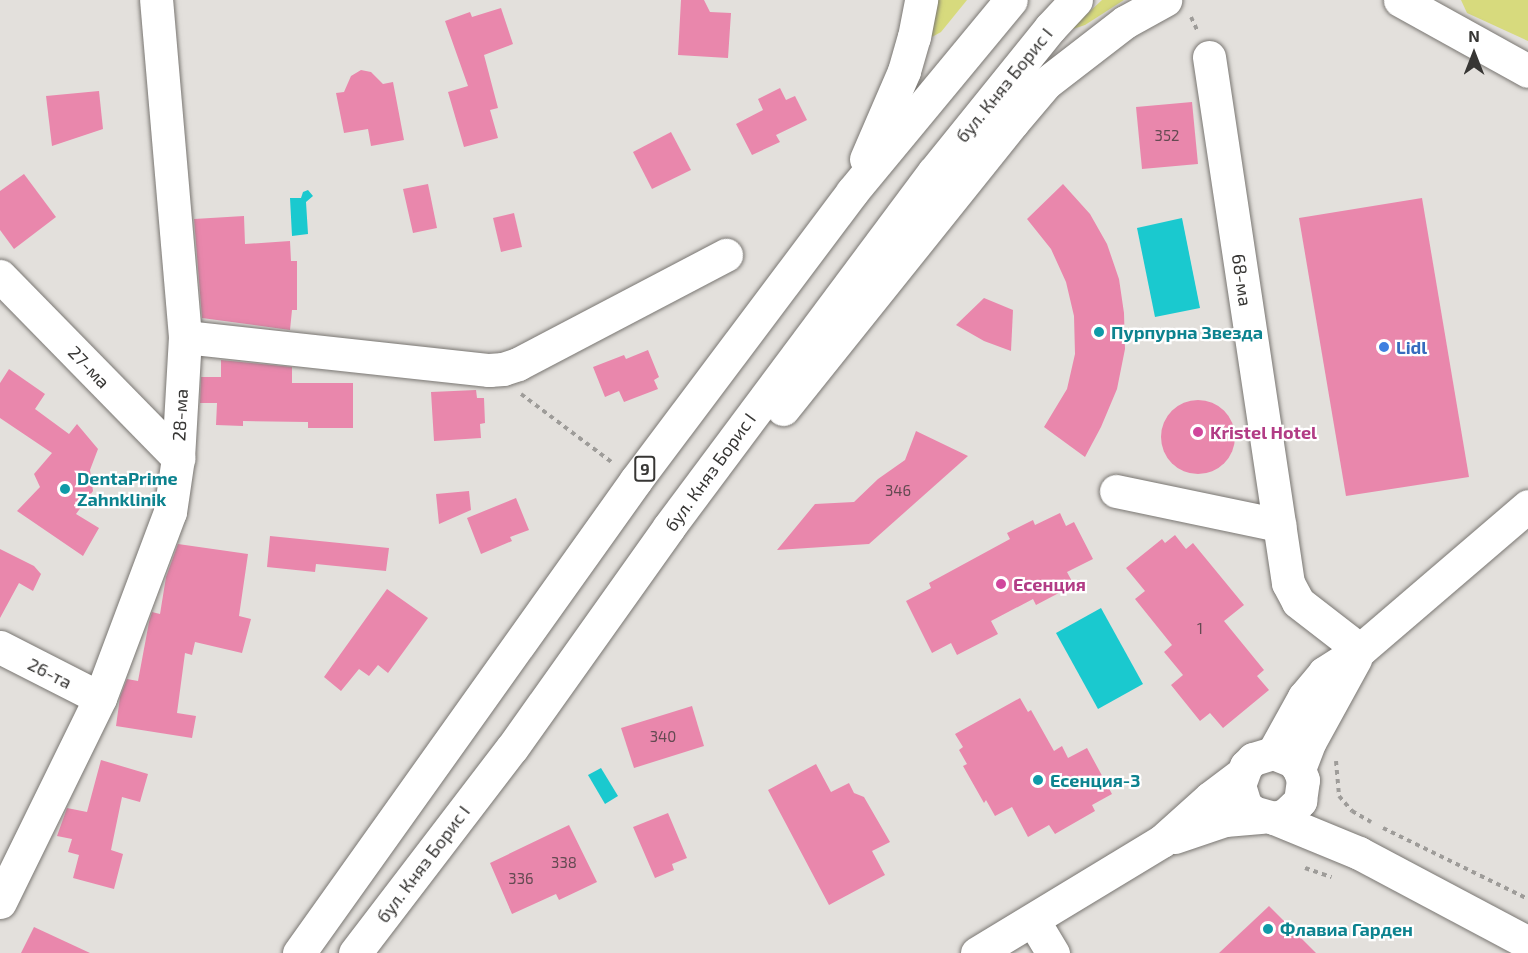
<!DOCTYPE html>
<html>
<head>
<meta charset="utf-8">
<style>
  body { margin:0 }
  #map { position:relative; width:1528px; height:953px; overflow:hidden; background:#e3e0dc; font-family:"Exo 2",sans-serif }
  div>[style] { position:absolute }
  .green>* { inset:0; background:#d7da7d }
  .water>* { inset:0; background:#1ac9cf }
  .building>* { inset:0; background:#e987ac }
  .round { border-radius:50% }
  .path>* { height:4px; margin-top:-2px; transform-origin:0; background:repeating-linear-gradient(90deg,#9e9c99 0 4.5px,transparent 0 9px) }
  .roads { filter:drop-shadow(0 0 2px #797672) drop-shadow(0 0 2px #797672) }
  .minor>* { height:33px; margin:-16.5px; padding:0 16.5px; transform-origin:16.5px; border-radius:16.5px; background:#fff }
  .highway>* { height:33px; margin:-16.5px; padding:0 16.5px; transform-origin:16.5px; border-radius:16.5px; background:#fff }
  .dots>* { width:16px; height:16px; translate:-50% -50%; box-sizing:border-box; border:3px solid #fff; border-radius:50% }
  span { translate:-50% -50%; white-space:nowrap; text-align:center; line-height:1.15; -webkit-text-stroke:4.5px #fff; paint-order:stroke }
  .number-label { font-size:15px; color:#644a52 }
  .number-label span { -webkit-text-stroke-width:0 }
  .shield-label span { padding:2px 4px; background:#fff; border:2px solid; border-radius:4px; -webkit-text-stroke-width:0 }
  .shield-label { font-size:16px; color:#373634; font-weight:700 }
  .street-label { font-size:18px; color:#373634 }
  .culture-label { font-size:18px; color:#0d838f; font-weight:700 }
  .left { translate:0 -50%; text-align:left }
  .shop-label { font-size:18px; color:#366cbe; font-weight:700 }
  .hotel-label { font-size:18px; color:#b23c85; font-weight:700 }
  .north { position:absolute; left:1444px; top:24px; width:60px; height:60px; -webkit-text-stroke:4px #fff; paint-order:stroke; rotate:0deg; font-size:16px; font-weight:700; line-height:24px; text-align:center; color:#373634 }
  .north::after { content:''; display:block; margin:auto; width:21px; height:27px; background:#373634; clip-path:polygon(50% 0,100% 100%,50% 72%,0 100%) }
</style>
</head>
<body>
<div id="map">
  <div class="green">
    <i style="clip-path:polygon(930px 0,967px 0,941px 32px,932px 37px,927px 32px)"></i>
    <i style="clip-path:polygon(1102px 0,1124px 0,1085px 25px,1070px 30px)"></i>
    <i style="clip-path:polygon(1461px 0,1528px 0,1528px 41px,1467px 13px)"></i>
  </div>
  <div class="water">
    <i style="clip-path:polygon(308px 190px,313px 196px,306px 202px,308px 234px,292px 236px,290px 198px,301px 198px,303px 192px)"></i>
    <i style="clip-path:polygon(1182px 218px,1200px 308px,1155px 317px,1137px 228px)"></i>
    <i style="clip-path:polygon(1101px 608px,1143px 684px,1098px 709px,1056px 633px)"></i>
    <i style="clip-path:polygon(601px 768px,618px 796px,605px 804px,588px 775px)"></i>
  </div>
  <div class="building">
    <i style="clip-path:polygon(681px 0,704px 0,710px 12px,731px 13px,728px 58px,678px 55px)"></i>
    <i style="clip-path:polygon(501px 8px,513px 44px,484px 55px,498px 108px,490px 110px,498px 138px,464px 147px,448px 92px,468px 86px,445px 21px,470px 12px,472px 17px)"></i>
    <i style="clip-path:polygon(361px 70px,371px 72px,383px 84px,393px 82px,404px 140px,371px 146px,368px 129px,344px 133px,336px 93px,344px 92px,351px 76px)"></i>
    <i style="clip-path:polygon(780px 88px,786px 100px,795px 96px,807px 120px,776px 135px,780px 142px,752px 155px,736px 124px,763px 110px,758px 99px)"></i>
    <i style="clip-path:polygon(99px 91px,103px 129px,52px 146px,46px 96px)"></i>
    <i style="clip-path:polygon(1192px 102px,1198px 164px,1142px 169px,1136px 107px)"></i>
    <i style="clip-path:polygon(671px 132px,691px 170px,652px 189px,633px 152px)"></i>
    <i style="clip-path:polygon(24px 174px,56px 217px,14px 249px,0 230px,0 191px)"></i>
    <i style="clip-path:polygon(428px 184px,437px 228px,413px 233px,403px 189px)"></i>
    <i style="clip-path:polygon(1063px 184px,1090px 214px,1107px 244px,1119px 279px,1124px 313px,1125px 349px,1117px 389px,1101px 427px,1085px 457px,1044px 427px,1067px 389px,1075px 354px,1074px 316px,1066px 282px,1051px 249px,1027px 219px)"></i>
    <i style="clip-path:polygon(1422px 198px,1469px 477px,1346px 496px,1299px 218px)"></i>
    <i style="clip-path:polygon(514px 213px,522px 247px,501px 252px,493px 218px)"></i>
    <i style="clip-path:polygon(244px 216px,245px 244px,290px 241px,291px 261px,297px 261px,297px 310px,292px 310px,290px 330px,202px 318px,194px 219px)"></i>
    <i style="clip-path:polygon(984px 298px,1013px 310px,1011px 351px,984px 341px,956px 325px)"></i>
    <i style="clip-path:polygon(648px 350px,659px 377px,654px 380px,658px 389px,624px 402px,619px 391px,605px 397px,593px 367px,624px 355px,626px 359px)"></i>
    <i style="clip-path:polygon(221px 360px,292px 367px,292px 383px,353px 383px,353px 428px,308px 428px,308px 422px,243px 421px,243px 426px,216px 425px,217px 403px,200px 403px,201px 377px,221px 377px)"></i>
    <i style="clip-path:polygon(9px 369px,45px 394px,35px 409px,69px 434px,77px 424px,98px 449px,90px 470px,93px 491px,76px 514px,99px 528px,83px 556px,17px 511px,40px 487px,34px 474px,52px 453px,0 418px,0 383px)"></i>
    <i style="clip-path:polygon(476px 390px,477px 398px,484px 398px,485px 423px,480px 424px,481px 438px,434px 441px,431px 392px)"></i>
    <i class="round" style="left:1161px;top:400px;width:74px;height:74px"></i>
    <i style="clip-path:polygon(916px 431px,968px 456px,869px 544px,777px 550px,815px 504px,854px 502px,878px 479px,905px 460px)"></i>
    <i style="clip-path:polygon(469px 491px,471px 510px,439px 524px,436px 494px)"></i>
    <i style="clip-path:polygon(516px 498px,529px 530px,510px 537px,512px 541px,481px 554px,467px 518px)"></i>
    <i style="clip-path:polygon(1060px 513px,1066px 526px,1074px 522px,1093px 559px,1067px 572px,1074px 585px,1036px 605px,1033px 599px,991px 621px,998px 634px,957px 655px,951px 643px,932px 653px,906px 601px,931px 588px,929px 583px,1010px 539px,1007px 533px,1033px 520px,1035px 525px)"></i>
    <i style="clip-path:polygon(1175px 535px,1186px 549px,1193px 543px,1244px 605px,1224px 621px,1264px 670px,1257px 676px,1269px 690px,1223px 728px,1210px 713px,1200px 721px,1171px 685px,1183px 675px,1164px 652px,1172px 645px,1135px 599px,1145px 591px,1126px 568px,1162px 539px,1165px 543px)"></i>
    <i style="clip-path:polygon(270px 536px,389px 548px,386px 571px,316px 564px,315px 572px,267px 567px)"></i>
    <i style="clip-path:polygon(178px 544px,248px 554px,239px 616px,251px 619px,242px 653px,195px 642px,192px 655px,185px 653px,177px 713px,196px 716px,192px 738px,116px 726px,120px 697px,127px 679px,138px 681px,149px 622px,152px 612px,160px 614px,166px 577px)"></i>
    <i style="clip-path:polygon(0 549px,34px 566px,41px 574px,33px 591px,19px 583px,0 618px)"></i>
    <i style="clip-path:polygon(387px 589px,428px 618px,388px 673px,378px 665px,369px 676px,359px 669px,341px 691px,324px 677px)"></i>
    <i style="clip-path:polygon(1020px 698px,1028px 712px,1031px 710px,1054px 751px,1062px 746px,1068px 758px,1087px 748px,1112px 794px,1092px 805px,1095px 811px,1055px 834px,1049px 825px,1028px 837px,1012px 807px,995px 816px,986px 800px,984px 803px,963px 766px,967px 764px,959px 750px,963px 747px,955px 734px)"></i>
    <i style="clip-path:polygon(692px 706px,704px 746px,634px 768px,621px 728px)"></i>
    <i style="clip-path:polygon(101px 760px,148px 774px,140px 802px,122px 797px,111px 850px,123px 854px,114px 889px,73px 878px,79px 855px,68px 852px,72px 839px,57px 836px,67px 808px,87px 812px)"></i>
    <i style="clip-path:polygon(816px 764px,831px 792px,849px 783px,854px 793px,864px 797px,890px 842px,872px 851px,885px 875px,829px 905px,768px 790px)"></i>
    <i style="clip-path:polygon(668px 813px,687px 858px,672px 864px,674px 870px,655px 878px,633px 827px)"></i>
    <i style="clip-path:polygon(569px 825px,597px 882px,559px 900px,556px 894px,512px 914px,490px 863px)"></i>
    <i style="clip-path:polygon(1269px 906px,1316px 953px,1219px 953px)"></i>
    <i style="clip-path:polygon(34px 927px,90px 953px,21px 953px)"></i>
  </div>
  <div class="path">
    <i style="left:1191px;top:17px;width:17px;rotate:65deg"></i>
    <i style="left:521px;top:394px;width:115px;rotate:36.9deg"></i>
    <i style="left:1336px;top:761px;width:35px;rotate:85deg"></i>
    <i style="left:1339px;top:796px;width:20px;rotate:49deg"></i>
    <i style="left:1352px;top:811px;width:22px;rotate:30deg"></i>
    <i style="left:1383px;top:828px;width:161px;rotate:26.1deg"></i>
    <i style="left:1305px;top:868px;width:28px;rotate:19deg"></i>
  </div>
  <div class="roads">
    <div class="minor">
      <i style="left:1400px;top:0;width:146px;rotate:29deg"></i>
      <i style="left:1209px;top:57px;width:532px;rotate:81.46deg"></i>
      <i style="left:1288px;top:583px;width:21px;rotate:62deg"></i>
      <i style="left:1298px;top:602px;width:78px;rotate:37.7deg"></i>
      <i style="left:0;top:276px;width:255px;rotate:45.6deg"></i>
      <i style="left:185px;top:337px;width:306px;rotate:6.2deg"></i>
      <i style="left:489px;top:370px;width:14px;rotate:-4deg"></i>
      <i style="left:503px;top:369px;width:16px;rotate:-18deg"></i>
      <i style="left:518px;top:364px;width:235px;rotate:-27.7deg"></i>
      <i style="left:1116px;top:491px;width:167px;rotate:11.8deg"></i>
      <i style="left:0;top:647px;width:112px;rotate:27deg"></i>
      <i style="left:1273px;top:753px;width:64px;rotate:-61deg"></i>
      <i style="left:1304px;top:697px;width:31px;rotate:-50deg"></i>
      <i style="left:1324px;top:673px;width:43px;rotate:-32.6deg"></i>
      <i style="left:1360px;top:650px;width:221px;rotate:-40.6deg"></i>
      <i style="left:1299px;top:769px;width:10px;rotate:-127deg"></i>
      <i style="left:1293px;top:761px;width:22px;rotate:-158deg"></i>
      <i style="left:1273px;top:753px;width:21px;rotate:163deg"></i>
      <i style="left:1253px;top:759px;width:10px;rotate:135deg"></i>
      <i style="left:1246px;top:766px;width:20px;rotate:110deg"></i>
      <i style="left:1239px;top:785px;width:21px;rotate:73deg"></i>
      <i style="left:1245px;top:805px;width:11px;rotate:41deg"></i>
      <i style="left:1253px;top:812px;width:22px;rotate:16deg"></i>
      <i style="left:1274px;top:818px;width:11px;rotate:-15deg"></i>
      <i style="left:1285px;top:815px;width:21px;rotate:-43deg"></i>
      <i style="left:1300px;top:801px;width:21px;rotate:-82deg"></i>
      <i style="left:1303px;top:780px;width:12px;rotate:-110deg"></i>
      <i style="left:1299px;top:769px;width:30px;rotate:-69deg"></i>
      <i style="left:1310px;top:741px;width:94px;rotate:-61.2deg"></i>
      <i style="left:1274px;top:818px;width:92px;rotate:22.4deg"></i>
      <i style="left:1359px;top:853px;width:191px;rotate:28deg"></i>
      <i style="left:1175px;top:837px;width:53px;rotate:-18.8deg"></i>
      <i style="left:1225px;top:820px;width:38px;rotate:-5deg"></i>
      <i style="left:0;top:902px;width:227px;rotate:-63.9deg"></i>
      <i style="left:100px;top:698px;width:199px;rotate:-69.4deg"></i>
      <i style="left:170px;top:512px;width:55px;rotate:-81.6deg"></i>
      <i style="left:178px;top:458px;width:121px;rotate:-86.7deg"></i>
      <i style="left:185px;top:337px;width:338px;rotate:-94.9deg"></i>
      <i style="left:1033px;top:920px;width:39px;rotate:59deg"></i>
      <i style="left:977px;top:953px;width:216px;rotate:-31.2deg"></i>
      <i style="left:1162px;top:841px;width:64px;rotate:-41.9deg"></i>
      <i style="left:1210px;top:798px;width:39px;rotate:-37deg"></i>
    </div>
    <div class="highway">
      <i style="left:866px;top:159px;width:96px;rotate:-66.6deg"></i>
      <i style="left:904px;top:71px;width:35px;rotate:-74deg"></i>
      <i style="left:914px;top:37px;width:38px;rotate:-79deg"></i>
      <i style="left:783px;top:409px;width:366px;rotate:-51.3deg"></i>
      <i style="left:1012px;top:123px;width:52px;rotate:-49.6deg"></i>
      <i style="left:1046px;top:83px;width:100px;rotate:-37.7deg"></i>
      <i style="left:1125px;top:22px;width:46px;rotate:-28.8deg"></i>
      <i style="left:299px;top:953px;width:581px;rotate:-54.53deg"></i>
      <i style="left:636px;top:480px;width:360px;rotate:-53.1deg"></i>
      <i style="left:852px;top:192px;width:249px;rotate:-50.4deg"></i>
      <i style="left:355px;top:953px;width:258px;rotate:-52.6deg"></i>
      <i style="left:512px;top:748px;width:271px;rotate:-54.6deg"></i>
      <i style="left:669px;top:527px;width:442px;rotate:-53.3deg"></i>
      <i style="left:933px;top:173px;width:186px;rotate:-51.1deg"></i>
      <i style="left:1050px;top:28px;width:38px;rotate:-47deg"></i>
    </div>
  </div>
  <div class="dots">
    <i style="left:1099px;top:332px;background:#0f9aa8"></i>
    <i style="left:1384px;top:347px;background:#3f7fe0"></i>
    <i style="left:1198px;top:432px;background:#d1479c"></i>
    <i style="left:65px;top:489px;background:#0f9aa8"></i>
    <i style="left:1001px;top:584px;background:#d1479c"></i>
    <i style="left:1038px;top:780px;background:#0f9aa8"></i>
    <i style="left:1268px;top:929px;background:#0f9aa8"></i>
  </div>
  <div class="number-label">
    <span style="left:1167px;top:136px">352</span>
    <span style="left:898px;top:491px">346</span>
    <span style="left:1200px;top:629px">1</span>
    <span style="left:663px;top:737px">340</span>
    <span style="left:564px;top:863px">338</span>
    <span style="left:521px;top:879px">336</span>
  </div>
  <div class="shield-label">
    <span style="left:645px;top:469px">9</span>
  </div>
  <div class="street-label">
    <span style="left:1004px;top:85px;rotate:-51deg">бул. Княз Борис I</span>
    <span style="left:1242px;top:280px;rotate:82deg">68-ма</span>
    <span style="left:89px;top:367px;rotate:46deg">27-ма</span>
    <span style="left:180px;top:415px;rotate:-87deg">28-ма</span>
    <span style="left:710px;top:472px;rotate:-54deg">бул. Княз Борис I</span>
    <span style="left:50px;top:673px;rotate:27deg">26-та</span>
    <span style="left:423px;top:864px;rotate:-53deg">бул. Княз Борис I</span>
  </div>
  <div class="culture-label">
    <span class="left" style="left:1111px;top:332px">Пурпурна Звезда</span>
    <span class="left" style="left:77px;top:489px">DentaPrime<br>Zahnklinik</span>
    <span class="left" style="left:1050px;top:780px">Есенция-3</span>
    <span class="left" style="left:1280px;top:929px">Флавиа Гарден</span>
  </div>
  <div class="shop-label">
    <span class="left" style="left:1396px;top:347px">Lidl</span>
  </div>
  <div class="hotel-label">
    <span class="left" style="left:1210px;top:432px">Kristel Hotel</span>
    <span class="left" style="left:1013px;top:584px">Есенция</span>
  </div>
  <div class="north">N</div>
</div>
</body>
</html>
